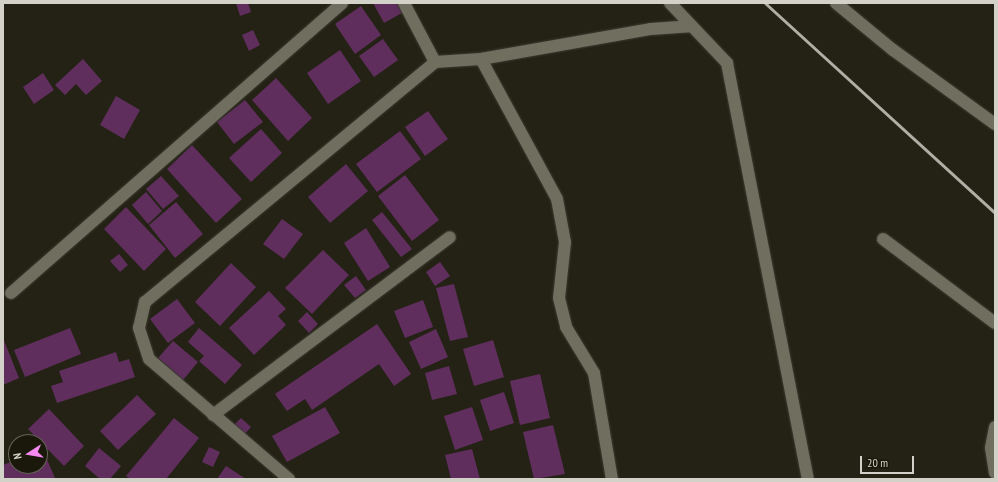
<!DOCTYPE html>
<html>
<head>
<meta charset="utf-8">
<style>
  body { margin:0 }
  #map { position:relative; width:998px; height:482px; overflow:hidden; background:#242215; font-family:"PT Sans Narrow",sans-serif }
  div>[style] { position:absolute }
  .building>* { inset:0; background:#5f2e5d }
  .roads { filter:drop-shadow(0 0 1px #3d3b32) drop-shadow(0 0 1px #3d3b32) }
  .minor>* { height:12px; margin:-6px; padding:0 6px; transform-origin:6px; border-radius:6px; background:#706e5e }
  .rail>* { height:3px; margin:-1.5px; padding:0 1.5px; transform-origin:1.5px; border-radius:1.5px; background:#b0aea5 }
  span { translate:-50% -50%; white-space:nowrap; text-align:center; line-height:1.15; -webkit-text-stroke:3.5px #1a180b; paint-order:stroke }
  .frame { position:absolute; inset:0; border:4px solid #d3d2c9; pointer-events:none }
  .north { position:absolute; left:8px; top:434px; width:40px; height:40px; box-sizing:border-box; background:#1a180b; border:1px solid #646257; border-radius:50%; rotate:258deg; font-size:11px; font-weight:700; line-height:16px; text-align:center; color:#d3d2c9 }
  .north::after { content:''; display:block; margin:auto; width:14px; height:18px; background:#f589ef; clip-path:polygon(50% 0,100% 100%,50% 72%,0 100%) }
  .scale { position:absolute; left:860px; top:456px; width:54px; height:18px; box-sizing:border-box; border:2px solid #d3d2c9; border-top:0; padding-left:5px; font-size:12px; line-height:14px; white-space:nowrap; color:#d3d2c9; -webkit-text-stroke:3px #1a180b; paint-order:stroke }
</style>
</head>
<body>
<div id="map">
  <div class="building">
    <i style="clip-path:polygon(236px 3px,248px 3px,251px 12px,240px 16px)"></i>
    <i style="clip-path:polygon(373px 3px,397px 3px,402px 13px,384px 23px)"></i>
    <i style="clip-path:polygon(361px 6px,381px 35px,355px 54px,335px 24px)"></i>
    <i style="clip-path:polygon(253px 30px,260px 45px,249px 51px,242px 35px)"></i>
    <i style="clip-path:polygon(383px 39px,398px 60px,374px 77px,359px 56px)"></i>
    <i style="clip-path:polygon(340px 50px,361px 81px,328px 104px,307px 73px)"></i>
    <i style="clip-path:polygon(83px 59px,102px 81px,86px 95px,76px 84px,65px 95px,55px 85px)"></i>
    <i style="clip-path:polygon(43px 73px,54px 90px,34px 104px,23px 87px)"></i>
    <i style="clip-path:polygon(276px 78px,312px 118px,288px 141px,252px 100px)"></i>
    <i style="clip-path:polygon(116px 96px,140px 110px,124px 139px,100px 125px)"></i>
    <i style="clip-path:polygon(245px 100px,263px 122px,234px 144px,217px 122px)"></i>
    <i style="clip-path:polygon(428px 111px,448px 139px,425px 156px,405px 127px)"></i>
    <i style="clip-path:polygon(261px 129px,282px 153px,251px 182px,229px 158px)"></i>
    <i style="clip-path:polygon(400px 131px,421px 159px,377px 192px,356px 164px)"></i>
    <i style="clip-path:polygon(192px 145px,242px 199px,216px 223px,167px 169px)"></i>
    <i style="clip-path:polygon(346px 164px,368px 191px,330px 223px,308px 197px)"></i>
    <i style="clip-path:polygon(405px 175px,439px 220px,412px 241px,378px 196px)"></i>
    <i style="clip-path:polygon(161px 176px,179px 196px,163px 209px,146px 189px)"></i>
    <i style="clip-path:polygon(146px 192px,162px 211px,148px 224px,132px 205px)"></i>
    <i style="clip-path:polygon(176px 202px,203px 234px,175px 258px,149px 225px)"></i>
    <i style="clip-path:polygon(126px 207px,166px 249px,144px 271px,104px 229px)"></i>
    <i style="clip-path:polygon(382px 212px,412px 249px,401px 257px,372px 220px)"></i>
    <i style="clip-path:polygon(282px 219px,303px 234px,284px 259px,263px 244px)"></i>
    <i style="clip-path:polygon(366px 228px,390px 267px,368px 281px,344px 243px)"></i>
    <i style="clip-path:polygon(323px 250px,349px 275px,312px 314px,285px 288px)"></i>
    <i style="clip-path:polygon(119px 254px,128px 265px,120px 272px,110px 261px)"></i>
    <i style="clip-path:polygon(440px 262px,450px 276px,435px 286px,426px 272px)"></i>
    <i style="clip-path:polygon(231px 263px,256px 287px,220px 326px,195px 302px)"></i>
    <i style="clip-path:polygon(356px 276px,366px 290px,355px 298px,344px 285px)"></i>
    <i style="clip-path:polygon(454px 284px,468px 337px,450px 341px,436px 288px)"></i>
    <i style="clip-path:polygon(269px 291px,286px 309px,278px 316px,286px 325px,254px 355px,229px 328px)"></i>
    <i style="clip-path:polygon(177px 299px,195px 323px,168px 343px,150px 319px)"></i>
    <i style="clip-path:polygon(423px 300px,433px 327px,405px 338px,394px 311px)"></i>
    <i style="clip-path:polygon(307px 312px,318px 324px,309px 333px,298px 321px)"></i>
    <i style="clip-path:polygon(377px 324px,411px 374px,394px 386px,379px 364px,312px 410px,305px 399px,287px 411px,275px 394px)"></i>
    <i style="clip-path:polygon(70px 328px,81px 354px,25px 377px,14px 350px)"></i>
    <i style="clip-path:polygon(199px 328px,242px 365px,225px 384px,199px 361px,204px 356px,188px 342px)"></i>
    <i style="clip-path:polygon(436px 329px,448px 357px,421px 369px,409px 342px)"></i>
    <i style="clip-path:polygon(3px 338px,19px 378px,3px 385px)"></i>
    <i style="clip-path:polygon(493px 340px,504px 377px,474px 386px,463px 349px)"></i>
    <i style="clip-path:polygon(173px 341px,198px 362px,183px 380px,158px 358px)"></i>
    <i style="clip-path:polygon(116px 352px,119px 362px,129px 359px,135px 377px,57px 403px,51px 386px,63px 382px,59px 371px)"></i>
    <i style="clip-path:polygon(449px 366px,457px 394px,432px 400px,425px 373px)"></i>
    <i style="clip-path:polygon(540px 374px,550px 418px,520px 425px,510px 381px)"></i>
    <i style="clip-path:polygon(504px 392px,514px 423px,490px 431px,480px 400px)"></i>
    <i style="clip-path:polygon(137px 395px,156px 414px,118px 450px,100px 431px)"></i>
    <i style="clip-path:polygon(325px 407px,340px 433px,287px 462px,272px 436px)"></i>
    <i style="clip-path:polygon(472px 407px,483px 440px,455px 450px,444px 416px)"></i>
    <i style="clip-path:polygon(49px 409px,84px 446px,64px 466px,28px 429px)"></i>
    <i style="clip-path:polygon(174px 418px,199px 438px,166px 479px,130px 479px,126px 476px)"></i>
    <i style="clip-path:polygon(241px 418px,251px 427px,244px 435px,234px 425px)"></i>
    <i style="clip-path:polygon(553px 425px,565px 474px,534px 479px,523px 432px)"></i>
    <i style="clip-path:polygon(209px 447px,220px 452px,213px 467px,202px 462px)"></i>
    <i style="clip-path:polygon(42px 448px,55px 478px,3px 479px,3px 465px,16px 460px,16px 466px,40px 466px)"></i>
    <i style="clip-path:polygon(99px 448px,121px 466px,110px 479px,100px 479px,85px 466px)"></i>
    <i style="clip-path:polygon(472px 449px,480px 479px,451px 479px,445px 455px)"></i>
    <i style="clip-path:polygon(226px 466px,246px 479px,217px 479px)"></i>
  </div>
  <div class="roads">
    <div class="minor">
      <i style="left:404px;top:3px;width:67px;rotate:62.3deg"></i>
      <i style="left:670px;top:3px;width:83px;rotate:46.5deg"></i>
      <i style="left:727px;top:63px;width:424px;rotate:79deg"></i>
      <i style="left:836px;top:3px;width:74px;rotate:39.5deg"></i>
      <i style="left:893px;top:50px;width:126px;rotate:36deg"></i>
      <i style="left:481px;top:59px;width:159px;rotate:61.5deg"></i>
      <i style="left:557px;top:199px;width:44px;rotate:79.5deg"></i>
      <i style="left:565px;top:242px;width:56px;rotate:96.1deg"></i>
      <i style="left:559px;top:298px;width:30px;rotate:76deg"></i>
      <i style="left:566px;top:327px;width:54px;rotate:58.7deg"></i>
      <i style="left:594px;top:373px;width:108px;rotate:80.4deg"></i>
      <i style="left:883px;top:239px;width:140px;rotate:36.9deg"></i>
      <i style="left:11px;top:293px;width:440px;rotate:-41.2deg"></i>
      <i style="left:213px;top:415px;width:296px;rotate:-36.9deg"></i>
      <i style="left:995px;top:427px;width:21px;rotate:101deg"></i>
      <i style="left:991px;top:448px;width:25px;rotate:81deg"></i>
      <i style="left:289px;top:479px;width:184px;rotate:-139.4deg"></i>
      <i style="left:149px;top:359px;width:33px;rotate:-108deg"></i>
      <i style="left:139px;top:328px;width:27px;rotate:-77deg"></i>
      <i style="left:145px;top:302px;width:376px;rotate:-39.6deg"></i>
      <i style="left:435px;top:62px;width:46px;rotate:-3.7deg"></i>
      <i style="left:481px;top:59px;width:173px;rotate:-10deg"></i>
      <i style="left:651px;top:29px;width:39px;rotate:-4deg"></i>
    </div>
  </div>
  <div class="rail">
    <i style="left:765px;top:3px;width:311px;rotate:42.4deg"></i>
  </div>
  <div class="frame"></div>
  <div class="north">N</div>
  <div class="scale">20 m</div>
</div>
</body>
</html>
